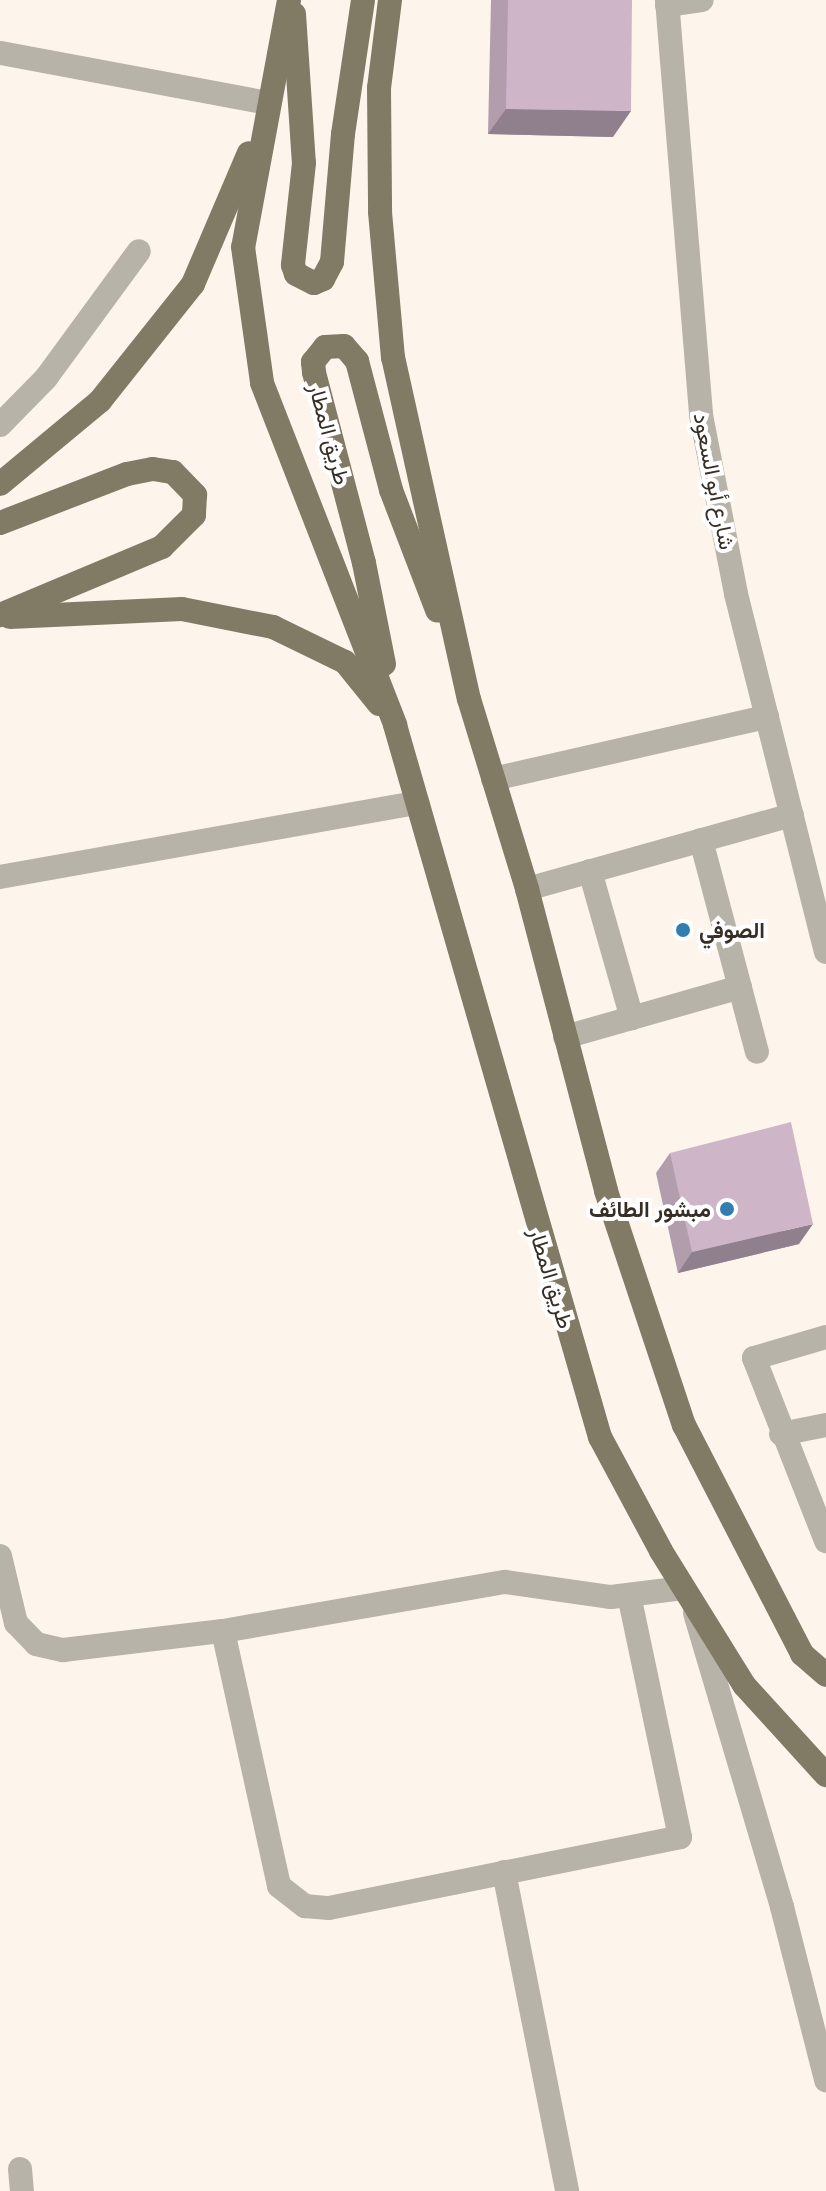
<!DOCTYPE html>
<html>
<head>
<meta charset="utf-8">
<style>
  body { margin:0 }
  #map { position:relative; width:826px; height:2191px; overflow:hidden; background:#fdf5ec; font-family:"IBM Plex Sans",Vazirmatn,sans-serif }
  div>[style] { position:absolute }
  .minor>* { height:24px; margin:-12px; padding:0 12px; transform-origin:12px; border-radius:12px; background:#b7b3a8 }
  .major>* { height:24px; margin:-12px; padding:0 12px; transform-origin:12px; border-radius:12px; background:#817b66 }
  .wall>* { inset:0; background:#b19dac }
  .shaded-wall>* { inset:0; background:#907f8c }
  .building>* { inset:0; background:#ceb6c8 }
  .dots>* { width:22px; height:22px; translate:-50% -50%; box-sizing:border-box; border:4px solid #fff; border-radius:50% }
  span { translate:-50% -50%; white-space:nowrap; text-align:center; line-height:1.15; -webkit-text-stroke:8px #fff; paint-order:stroke }
  .street-label { font-size:22px; color:#372f26 }
  .poi-label { font-size:22px; color:#372f26; font-weight:700 }
  .left { translate:0 -50%; text-align:left }
  .right { translate:-100% -50%; text-align:right }
</style>
</head>
<body>
<div id="map">
  <div class="minor">
    <i style="left:667px;top:0;width:416px;rotate:85.3deg"></i>
    <i style="left:701px;top:415px;width:182px;rotate:78.9deg"></i>
    <i style="left:736px;top:594px;width:369px;rotate:75.9deg"></i>
    <i style="left:667px;top:5px;width:35px;rotate:-8deg"></i>
    <i style="left:1px;top:53px;width:271px;rotate:10.6deg"></i>
    <i style="left:0;top:425px;width:66px;rotate:-45.6deg"></i>
    <i style="left:46px;top:378px;width:157px;rotate:-53.8deg"></i>
    <i style="left:493px;top:779px;width:281px;rotate:-12.8deg"></i>
    <i style="left:701px;top:840px;width:219px;rotate:75.2deg"></i>
    <i style="left:590px;top:871px;width:153px;rotate:74.1deg"></i>
    <i style="left:0;top:877px;width:424px;rotate:-10.1deg"></i>
    <i style="left:527px;top:889px;width:275px;rotate:-15.6deg"></i>
    <i style="left:565px;top:1037px;width:182px;rotate:-15.9deg"></i>
    <i style="left:826px;top:1337px;width:75px;rotate:163.7deg"></i>
    <i style="left:754px;top:1358px;width:197px;rotate:68.5deg"></i>
    <i style="left:781px;top:1434px;width:46px;rotate:-11.3deg"></i>
    <i style="left:0;top:1556px;width:69px;rotate:76.6deg"></i>
    <i style="left:16px;top:1623px;width:29px;rotate:46deg"></i>
    <i style="left:36px;top:1644px;width:28px;rotate:13deg"></i>
    <i style="left:63px;top:1650px;width:161px;rotate:-6.8deg"></i>
    <i style="left:223px;top:1631px;width:286px;rotate:-9.9deg"></i>
    <i style="left:505px;top:1582px;width:107px;rotate:8.1deg"></i>
    <i style="left:611px;top:1597px;width:73px;rotate:-7.1deg"></i>
    <i style="left:695px;top:1613px;width:307px;rotate:73.5deg"></i>
    <i style="left:782px;top:1907px;width:179px;rotate:75.7deg"></i>
    <i style="left:223px;top:1631px;width:261px;rotate:77.6deg"></i>
    <i style="left:279px;top:1886px;width:33px;rotate:38deg"></i>
    <i style="left:305px;top:1906px;width:24px;rotate:5deg"></i>
    <i style="left:329px;top:1908px;width:358px;rotate:-11.4deg"></i>
    <i style="left:680px;top:1837px;width:247px;rotate:-101.9deg"></i>
    <i style="left:504px;top:1872px;width:325px;rotate:78.8deg"></i>
    <i style="left:20px;top:2169px;width:22px;rotate:85deg"></i>
  </div>
  <div class="major">
    <i style="left:289px;top:0;width:251px;rotate:100.5deg"></i>
    <i style="left:243px;top:247px;width:137px;rotate:82deg"></i>
    <i style="left:262px;top:383px;width:367px;rotate:68.7deg"></i>
    <i style="left:395px;top:725px;width:741px;rotate:73.94deg"></i>
    <i style="left:600px;top:1437px;width:129px;rotate:61.8deg"></i>
    <i style="left:661px;top:1551px;width:158px;rotate:58.2deg"></i>
    <i style="left:744px;top:1685px;width:122px;rotate:47.7deg"></i>
    <i style="left:390px;top:0;width:89px;rotate:97.1deg"></i>
    <i style="left:379px;top:88px;width:124px;rotate:89.5deg"></i>
    <i style="left:380px;top:212px;width:146px;rotate:84.9deg"></i>
    <i style="left:393px;top:357px;width:350px;rotate:77.5deg"></i>
    <i style="left:469px;top:699px;width:199px;rotate:73deg"></i>
    <i style="left:527px;top:889px;width:312px;rotate:75.3deg"></i>
    <i style="left:606px;top:1191px;width:247px;rotate:71.6deg"></i>
    <i style="left:684px;top:1425px;width:258px;rotate:62.7deg"></i>
    <i style="left:802px;top:1654px;width:32px;rotate:41deg"></i>
    <i style="left:294px;top:14px;width:149px;rotate:86.2deg"></i>
    <i style="left:304px;top:163px;width:103px;rotate:96.2deg"></i>
    <i style="left:293px;top:265px;width:9px;rotate:72deg"></i>
    <i style="left:296px;top:274px;width:20px;rotate:27deg"></i>
    <i style="left:314px;top:283px;width:10px;rotate:-24deg"></i>
    <i style="left:323px;top:279px;width:19px;rotate:-62deg"></i>
    <i style="left:332px;top:262px;width:128px;rotate:-85.1deg"></i>
    <i style="left:343px;top:134px;width:135px;rotate:-81.5deg"></i>
    <i style="left:0;top:484px;width:130px;rotate:-39.7deg"></i>
    <i style="left:100px;top:401px;width:149px;rotate:-51.5deg"></i>
    <i style="left:193px;top:284px;width:142px;rotate:-66.9deg"></i>
    <i style="left:0;top:523px;width:136px;rotate:-21.1deg"></i>
    <i style="left:127px;top:474px;width:26px;rotate:-11deg"></i>
    <i style="left:153px;top:469px;width:20px;rotate:9deg"></i>
    <i style="left:173px;top:472px;width:32px;rotate:46deg"></i>
    <i style="left:195px;top:495px;width:20px;rotate:93deg"></i>
    <i style="left:194px;top:515px;width:45px;rotate:135deg"></i>
    <i style="left:162px;top:547px;width:176px;rotate:157.2deg"></i>
    <i style="left:10px;top:617px;width:172px;rotate:-2.7deg"></i>
    <i style="left:182px;top:609px;width:93px;rotate:11.2deg"></i>
    <i style="left:273px;top:627px;width:80px;rotate:25.9deg"></i>
    <i style="left:345px;top:662px;width:54px;rotate:51deg"></i>
    <i style="left:384px;top:664px;width:103px;rotate:-101.2deg"></i>
    <i style="left:364px;top:563px;width:197px;rotate:-104.7deg"></i>
    <i style="left:314px;top:372px;width:10px;rotate:-96deg"></i>
    <i style="left:313px;top:362px;width:19px;rotate:-51deg"></i>
    <i style="left:325px;top:347px;width:19px;rotate:-3deg"></i>
    <i style="left:344px;top:346px;width:20px;rotate:49deg"></i>
    <i style="left:357px;top:361px;width:133px;rotate:75.2deg"></i>
    <i style="left:391px;top:490px;width:129px;rotate:69deg"></i>
  </div>
  <div class="wall">
    <i style="clip-path:polygon(491px 0,632px 0,613px 137px,488px 134px)"></i>
    <i style="clip-path:polygon(670px 1153px,799px 1244px,678px 1273px,656px 1173px)"></i>
  </div>
  <div class="shaded-wall">
    <i style="clip-path:polygon(506px 109px,631px 111px,613px 137px,488px 134px)"></i>
    <i style="clip-path:polygon(813px 1224px,799px 1244px,678px 1273px,692px 1252px)"></i>
  </div>
  <div class="building">
    <i style="clip-path:polygon(508px 0,632px 0,631px 111px,506px 109px)"></i>
    <i style="clip-path:polygon(791px 1122px,813px 1224px,692px 1252px,670px 1153px)"></i>
  </div>
  <div class="dots">
    <i style="left:683px;top:930px;background:#347db1"></i>
    <i style="left:727px;top:1209px;background:#347db1"></i>
  </div>
  <div class="street-label">
    <span style="left:330px;top:434px;rotate:75deg">طريق المطار</span>
    <span style="left:715px;top:481px;rotate:79deg">شارع أبو السعود</span>
    <span style="left:552px;top:1278px;rotate:73deg">طريق المطار</span>
  </div>
  <div class="poi-label">
    <span class="left" style="left:699px;top:930px">الصوفي</span>
    <span class="right" style="left:711px;top:1209px">مبشور الطائف</span>
  </div>
</div>
</body>
</html>
